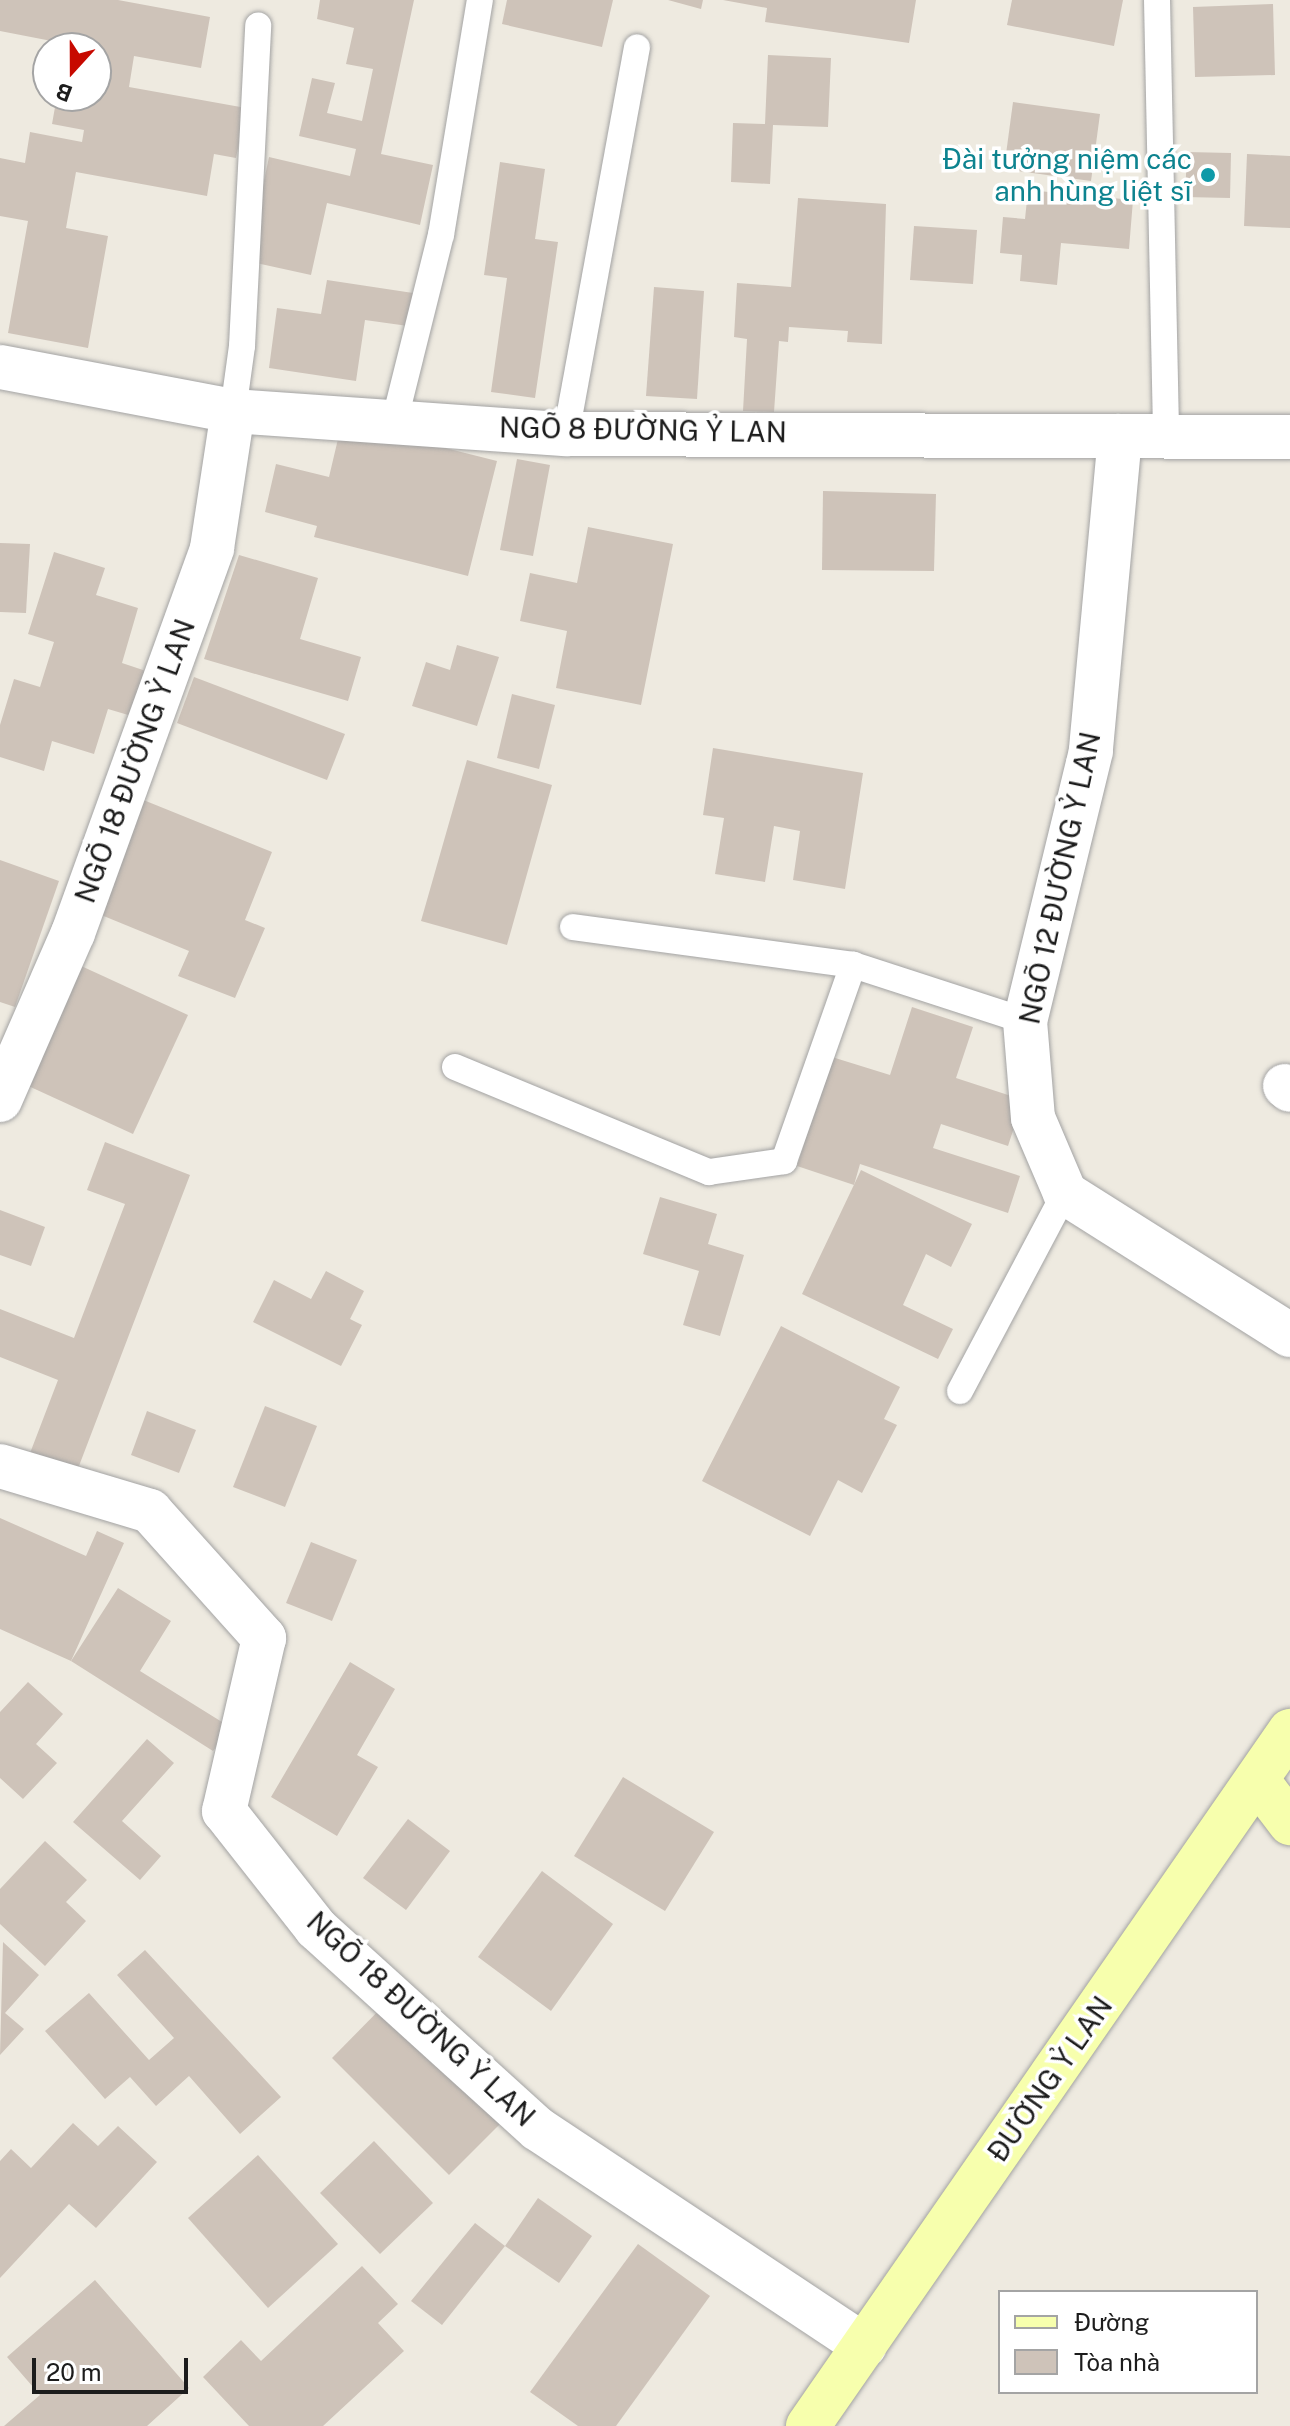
<!DOCTYPE html>
<html>
<head>
<meta charset="utf-8">
<style>
  body { margin:0 }
  #map { position:relative; width:1290px; height:2426px; overflow:hidden; background:#eeeae0; font-family:"Public Sans",sans-serif }
  div>[style] { position:absolute }
  .building>* { inset:0; background:#cec3b9 }
  .roads { filter:drop-shadow(0 0 2px #a3a3a3) drop-shadow(0 0 2px #a3a3a3) }
  .lane>* { height:26px; margin:-13px; padding:0 13px; transform-origin:13px; border-radius:13px; background:#fff }
  .street>* { height:44px; margin:-22px; padding:0 22px; transform-origin:22px; border-radius:22px; background:#fff }
  .secondary>* { height:44px; margin:-22px; padding:0 22px; transform-origin:22px; border-radius:22px; background:#f7ffad }
  .dots>* { width:22px; height:22px; translate:-50% -50%; box-sizing:border-box; border:4px solid #fff; border-radius:50% }
  span { translate:-50% -50%; white-space:nowrap; text-align:center; line-height:1.15; -webkit-text-stroke:7px #fff; paint-order:stroke }
  .culture-label { font-size:28px; color:#0d838f }
  .right { translate:-100% -50%; text-align:right }
  .street-label { font-size:28px; color:#1c1c1c }
  .legend { position:absolute; left:998px; top:2290px; width:260px; height:104px; box-sizing:border-box; background:#fff; border:2px solid #a4a4a4; margin:0; padding:10px 14px; list-style:none; font-size:24px; color:#1c1c1c }
  .legend li { display:flex; align-items:center; gap:16px; height:40px }
  .legend b { width:40px; border:2px solid #a4a4a4 }
  .north { position:absolute; left:32px; top:32px; width:80px; height:80px; box-sizing:border-box; background:#fff; border:2px solid #a4a4a4; border-radius:50%; rotate:201deg; font-size:22px; font-weight:700; line-height:32px; text-align:center; color:#1c1c1c }
  .north::after { content:''; display:block; margin:auto; width:28px; height:36px; background:#c70900; clip-path:polygon(50% 0,100% 100%,50% 72%,0 100%) }
  .scale { position:absolute; left:32px; top:2358px; width:156px; height:36px; box-sizing:border-box; border:4px solid #1c1c1c; border-top:0; padding-left:10px; font-size:24px; line-height:28px; white-space:nowrap; color:#1c1c1c; -webkit-text-stroke:6px #fff; paint-order:stroke }
</style>
</head>
<body>
<div id="map">
  <div class="building">
    <i style="clip-path:polygon(0 0,118px 0,210px 17px,201px 68px,134px 56px,129px 87px,246px 108px,236px 158px,214px 154px,207px 196px,76px 172px,66px 228px,108px 236px,88px 348px,8px 333px,28px 221px,0 216px,0 158px,25px 163px,30px 132px,82px 142px,84px 130px,52px 124px,57px 96px,96px 96px,96px 48px,66px 48px,67px 44px,0 31px)"></i>
    <i style="clip-path:polygon(320px 0,414px 0,381px 154px,433px 165px,420px 225px,327px 203px,311px 275px,247px 261px,269px 157px,350px 176px,356px 149px,299px 136px,312px 78px,335px 83px,327px 113px,362px 121px,373px 69px,346px 64px,354px 28px,317px 19px)"></i>
    <i style="clip-path:polygon(507px 0,613px 0,602px 47px,502px 24px)"></i>
    <i style="clip-path:polygon(668px 0,703px 0,701px 9px)"></i>
    <i style="clip-path:polygon(723px 0,916px 0,909px 43px,765px 22px,767px 8px)"></i>
    <i style="clip-path:polygon(1012px 0,1123px 0,1114px 46px,1007px 25px)"></i>
    <i style="clip-path:polygon(1273px 4px,1275px 75px,1195px 77px,1193px 7px)"></i>
    <i style="clip-path:polygon(768px 55px,831px 58px,828px 127px,773px 125px,770px 184px,731px 182px,733px 123px,765px 124px)"></i>
    <i style="clip-path:polygon(1013px 102px,1100px 114px,1091px 181px,1004px 169px)"></i>
    <i style="clip-path:polygon(1187px 152px,1231px 153px,1230px 198px,1185px 197px)"></i>
    <i style="clip-path:polygon(1247px 154px,1290px 156px,1290px 228px,1244px 226px)"></i>
    <i style="clip-path:polygon(500px 162px,545px 169px,535px 239px,558px 242px,535px 398px,491px 392px,507px 278px,484px 275px)"></i>
    <i style="clip-path:polygon(1028px 190px,1133px 200px,1129px 249px,1061px 243px,1057px 285px,1020px 281px,1022px 255px,1000px 253px,1003px 217px,1025px 219px)"></i>
    <i style="clip-path:polygon(798px 198px,886px 204px,882px 344px,847px 342px,848px 331px,789px 327px,788px 342px,779px 341px,774px 412px,743px 411px,747px 339px,734px 337px,737px 283px,791px 287px)"></i>
    <i style="clip-path:polygon(914px 226px,977px 230px,973px 284px,910px 280px)"></i>
    <i style="clip-path:polygon(327px 280px,413px 293px,408px 326px,365px 320px,356px 381px,269px 368px,277px 308px,321px 314px)"></i>
    <i style="clip-path:polygon(654px 287px,704px 291px,697px 399px,646px 396px)"></i>
    <i style="clip-path:polygon(342px 422px,497px 461px,468px 576px,314px 537px,317px 526px,265px 512px,276px 464px,329px 477px)"></i>
    <i style="clip-path:polygon(517px 459px,550px 465px,533px 556px,500px 550px)"></i>
    <i style="clip-path:polygon(823px 491px,936px 494px,934px 571px,822px 570px)"></i>
    <i style="clip-path:polygon(588px 527px,673px 544px,641px 705px,556px 688px,567px 631px,520px 621px,530px 573px,577px 583px)"></i>
    <i style="clip-path:polygon(0 543px,30px 544px,26px 613px,0 612px)"></i>
    <i style="clip-path:polygon(54px 552px,105px 568px,96px 595px,138px 608px,122px 663px,149px 672px,135px 717px,108px 709px,94px 754px,52px 741px,44px 771px,0 757px,0 725px,14px 679px,40px 687px,54px 642px,28px 634px)"></i>
    <i style="clip-path:polygon(239px 555px,318px 578px,300px 639px,361px 657px,348px 701px,204px 659px)"></i>
    <i style="clip-path:polygon(457px 645px,499px 657px,477px 726px,412px 706px,426px 662px,450px 670px)"></i>
    <i style="clip-path:polygon(194px 677px,345px 734px,327px 780px,177px 723px)"></i>
    <i style="clip-path:polygon(512px 694px,555px 705px,539px 769px,497px 758px)"></i>
    <i style="clip-path:polygon(713px 748px,863px 773px,845px 889px,793px 880px,800px 831px,774px 826px,765px 882px,715px 874px,724px 818px,703px 815px)"></i>
    <i style="clip-path:polygon(467px 760px,552px 785px,507px 945px,421px 921px)"></i>
    <i style="clip-path:polygon(136px 797px,272px 852px,245px 920px,265px 928px,235px 998px,178px 976px,189px 951px,89px 910px)"></i>
    <i style="clip-path:polygon(0 860px,59px 881px,15px 1007px,0 1002px)"></i>
    <i style="clip-path:polygon(79px 965px,188px 1015px,133px 1134px,24px 1084px)"></i>
    <i style="clip-path:polygon(912px 1007px,973px 1027px,956px 1078px,1023px 1100px,1008px 1146px,941px 1124px,933px 1148px,1020px 1176px,1008px 1213px,860px 1164px,854px 1185px,797px 1166px,832px 1057px,890px 1075px)"></i>
    <i style="clip-path:polygon(105px 1142px,190px 1175px,74px 1479px,27px 1461px,58px 1380px,0 1357px,0 1309px,74px 1338px,125px 1204px,87px 1190px)"></i>
    <i style="clip-path:polygon(861px 1170px,972px 1224px,951px 1267px,926px 1254px,903px 1305px,953px 1329px,938px 1359px,802px 1294px)"></i>
    <i style="clip-path:polygon(660px 1197px,717px 1214px,708px 1244px,744px 1255px,720px 1336px,683px 1325px,699px 1271px,643px 1254px)"></i>
    <i style="clip-path:polygon(0 1210px,45px 1227px,31px 1266px,0 1255px)"></i>
    <i style="clip-path:polygon(326px 1271px,364px 1291px,350px 1319px,362px 1325px,341px 1366px,253px 1322px,274px 1280px,311px 1299px)"></i>
    <i style="clip-path:polygon(781px 1326px,900px 1387px,884px 1419px,897px 1425px,862px 1493px,838px 1480px,810px 1536px,702px 1481px)"></i>
    <i style="clip-path:polygon(265px 1406px,317px 1426px,285px 1507px,233px 1487px)"></i>
    <i style="clip-path:polygon(147px 1411px,196px 1430px,179px 1473px,131px 1455px)"></i>
    <i style="clip-path:polygon(0 1518px,86px 1556px,97px 1531px,124px 1543px,71px 1661px,0 1629px)"></i>
    <i style="clip-path:polygon(311px 1542px,357px 1560px,332px 1621px,286px 1603px)"></i>
    <i style="clip-path:polygon(118px 1588px,171px 1621px,140px 1671px,230px 1727px,213px 1751px,71px 1661px)"></i>
    <i style="clip-path:polygon(350px 1662px,395px 1689px,357px 1755px,378px 1767px,337px 1836px,271px 1797px)"></i>
    <i style="clip-path:polygon(28px 1682px,63px 1714px,36px 1744px,57px 1763px,23px 1799px,0 1778px,0 1712px)"></i>
    <i style="clip-path:polygon(147px 1739px,174px 1763px,122px 1821px,161px 1856px,140px 1880px,73px 1822px)"></i>
    <i style="clip-path:polygon(623px 1777px,714px 1832px,665px 1911px,574px 1856px)"></i>
    <i style="clip-path:polygon(408px 1819px,450px 1851px,406px 1910px,363px 1878px)"></i>
    <i style="clip-path:polygon(45px 1841px,87px 1880px,66px 1902px,86px 1921px,45px 1966px,0 1924px,0 1889px)"></i>
    <i style="clip-path:polygon(542px 1871px,613px 1924px,551px 2011px,478px 1957px)"></i>
    <i style="clip-path:polygon(3px 1942px,39px 1975px,5px 2013px,24px 2029px,0 2055px)"></i>
    <i style="clip-path:polygon(145px 1950px,281px 2097px,240px 2134px,189px 2076px,156px 2106px,130px 2077px,105px 2099px,45px 2031px,89px 1993px,149px 2060px,174px 2038px,117px 1975px)"></i>
    <i style="clip-path:polygon(391px 1998px,510px 2114px,449px 2175px,332px 2058px)"></i>
    <i style="clip-path:polygon(73px 2123px,98px 2146px,118px 2126px,157px 2162px,96px 2228px,69px 2204px,0 2278px,0 2161px,11px 2149px,31px 2168px)"></i>
    <i style="clip-path:polygon(374px 2141px,433px 2203px,380px 2254px,320px 2193px)"></i>
    <i style="clip-path:polygon(258px 2155px,338px 2244px,268px 2308px,188px 2218px)"></i>
    <i style="clip-path:polygon(538px 2198px,592px 2236px,559px 2283px,505px 2246px)"></i>
    <i style="clip-path:polygon(475px 2223px,505px 2246px,442px 2325px,411px 2301px)"></i>
    <i style="clip-path:polygon(638px 2244px,710px 2296px,616px 2426px,578px 2426px,530px 2392px)"></i>
    <i style="clip-path:polygon(362px 2266px,398px 2304px,378px 2323px,404px 2351px,323px 2426px,249px 2426px,203px 2377px,241px 2340px,261px 2361px)"></i>
    <i style="clip-path:polygon(95px 2280px,189px 2388px,147px 2426px,4px 2426px,40px 2395px,7px 2357px)"></i>
  </div>
  <div class="roads">
    <div class="lane">
      <i style="left:1157px;top:0;width:436px;rotate:88.8deg"></i>
      <i style="left:233px;top:411px;width:66px;rotate:-82.1deg"></i>
      <i style="left:242px;top:346px;width:321px;rotate:-87.1deg"></i>
      <i style="left:394px;top:423px;width:194px;rotate:-76deg"></i>
      <i style="left:441px;top:235px;width:238px;rotate:-80.6deg"></i>
      <i style="left:566px;top:434px;width:393px;rotate:-79.6deg"></i>
      <i style="left:573px;top:927px;width:283px;rotate:7.7deg"></i>
      <i style="left:455px;top:1067px;width:275px;rotate:22.5deg"></i>
      <i style="left:709px;top:1172px;width:76px;rotate:-8.3deg"></i>
      <i style="left:784px;top:1161px;width:208px;rotate:-70.6deg"></i>
      <i style="left:853px;top:965px;width:181px;rotate:18deg"></i>
      <i style="left:960px;top:1391px;width:224px;rotate:-62.1deg"></i>
    </div>
    <div class="street">
      <i style="left:0;top:367px;width:237px;rotate:10.7deg"></i>
      <i style="left:233px;top:411px;width:334px;rotate:4deg"></i>
      <i style="left:566px;top:434px;width:724px;rotate:0.24deg"></i>
      <i style="left:1120px;top:436px;width:316px;rotate:95.3deg"></i>
      <i style="left:1091px;top:751px;width:278px;rotate:103.7deg"></i>
      <i style="left:1025px;top:1021px;width:97px;rotate:85.3deg"></i>
      <i style="left:1033px;top:1118px;width:82px;rotate:66.9deg"></i>
      <i style="left:1065px;top:1193px;width:266px;rotate:32.3deg"></i>
      <i style="left:1285px;top:1086px;width:6px;rotate:39deg"></i>
      <i style="left:0;top:1100px;width:182px;rotate:-66.4deg"></i>
      <i style="left:73px;top:933px;width:409px;rotate:-70.1deg"></i>
      <i style="left:212px;top:548px;width:139px;rotate:-81.3deg"></i>
      <i style="left:0;top:1466px;width:157px;rotate:16.7deg"></i>
      <i style="left:150px;top:1511px;width:171px;rotate:48.1deg"></i>
      <i style="left:264px;top:1638px;width:178px;rotate:103deg"></i>
      <i style="left:224px;top:1811px;width:149px;rotate:51.8deg"></i>
      <i style="left:316px;top:1928px;width:299px;rotate:42.2deg"></i>
      <i style="left:538px;top:2129px;width:392px;rotate:33.6deg"></i>
    </div>
    <div class="secondary">
      <i style="left:1258px;top:1781px;width:53px;rotate:52.7deg"></i>
      <i style="left:808px;top:2426px;width:846px;rotate:-55.26deg"></i>
    </div>
  </div>
  <div class="dots">
    <i style="left:1208px;top:175px;background:#0f9aa8"></i>
  </div>
  <div class="culture-label">
    <span class="right" style="left:1192px;top:175px">Đài tưởng niệm các<br>anh hùng liệt sĩ</span>
  </div>
  <div class="street-label">
    <span style="left:643px;top:430px;rotate:1deg">NGÕ 8 ĐƯỜNG Ỷ LAN</span>
    <span style="left:135px;top:761px;rotate:-70deg">NGÕ 18 ĐƯỜNG Ỷ LAN</span>
    <span style="left:1060px;top:878px;rotate:-78deg">NGÕ 12 ĐƯỜNG Ỷ LAN</span>
    <span style="left:421px;top:2019px;rotate:43deg">NGÕ 18 ĐƯỜNG Ỷ LAN</span>
    <span style="left:1050px;top:2079px;rotate:-55deg">ĐƯỜNG Ỷ LAN</span>
  </div>
  <ul class="legend">
  <li><b style="height:10px;background:#f7ffad"></b>Đường</li>
  <li><b style="height:22px;background:#cec3b9"></b>Tòa nhà</li>
  </ul>
  <div class="north">B</div>
  <div class="scale">20 m</div>
</div>
</body>
</html>
